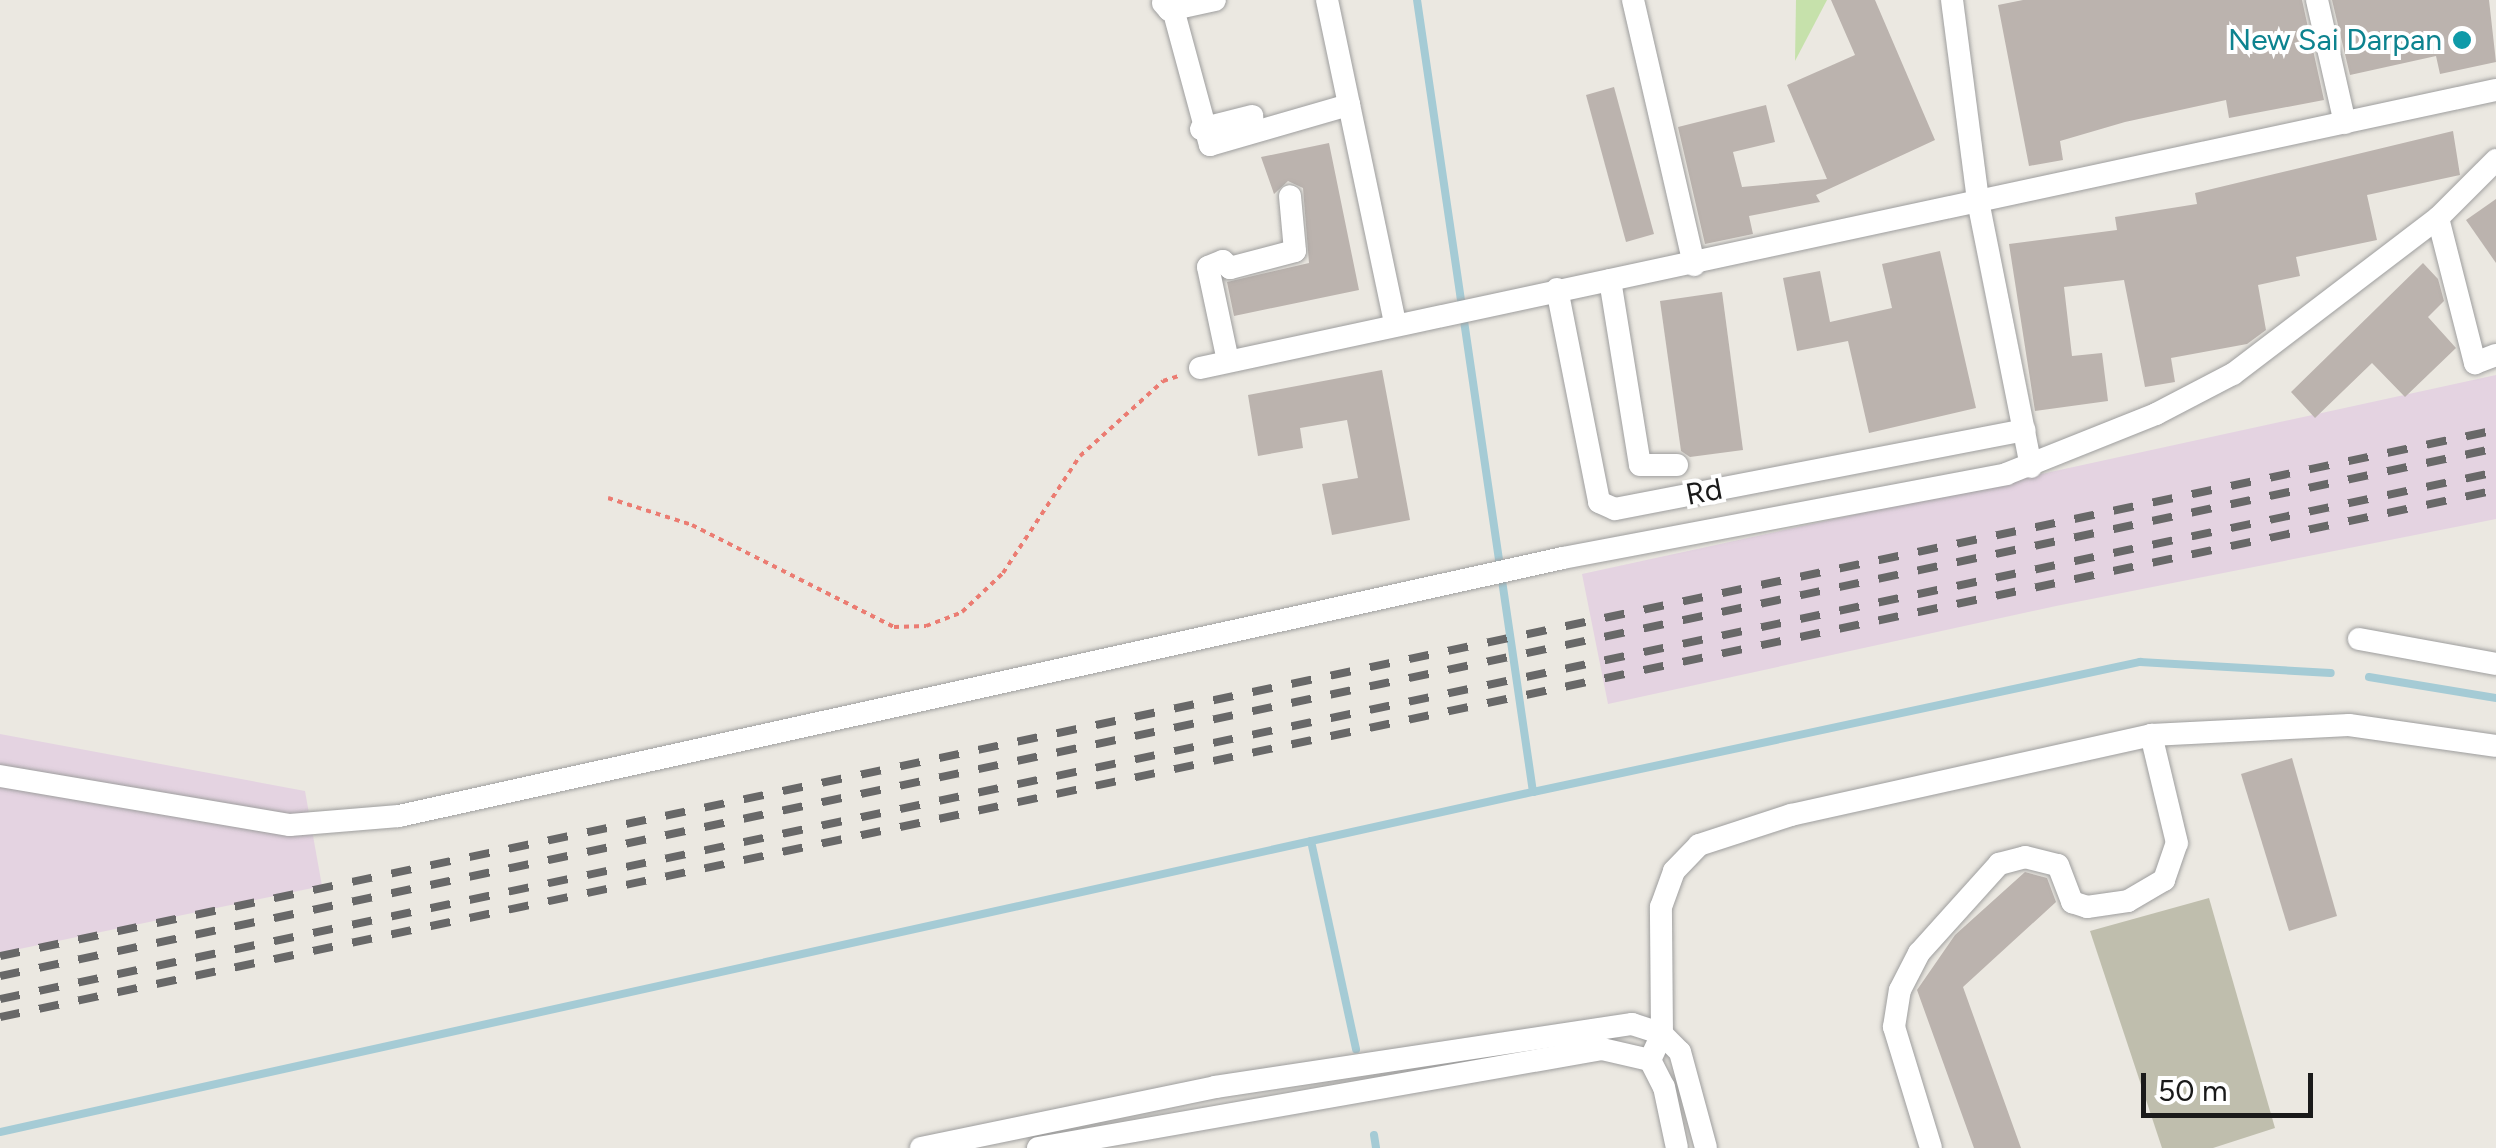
<!DOCTYPE html>
<html>
<head>
<meta charset="utf-8">
<style>
  body { margin:0 }
  #map { position:relative; width:2496px; height:1148px; overflow:hidden; background:#ebe8e1; font-family:Figtree,sans-serif }
  div>[style] { position:absolute }
  .industrial>* { inset:0; background:#e4d3e1 }
  .construction>* { inset:0; background:#bfbead }
  .grass>* { inset:0; background:#c6e1ab }
  .stream>* { height:8px; margin:-4px; padding:0 4px; transform-origin:4px; border-radius:4px; background:#a5cbd5 }
  .building>* { inset:0; background:#bbb3ae }
  .path>* { height:4px; margin-top:-2px; transform-origin:0; background:repeating-linear-gradient(90deg,#eb7c72 0 5px,transparent 0 10px) }
  .roads { filter:drop-shadow(0 0 2px #9e9e9e) drop-shadow(0 0 2px #9e9e9e) }
  .minor>* { height:22px; margin:-11px; padding:0 11px; transform-origin:11px; border-radius:11px; background:#fff }
  .rail>* { height:8px; margin-top:-4px; transform-origin:0; background:repeating-linear-gradient(90deg,#686868 0 20px,transparent 0 40px) }
  .dots>* { width:28px; height:28px; translate:-50% -50%; box-sizing:border-box; border:5px solid #fff; border-radius:50% }
  span { translate:-50% -50%; white-space:nowrap; text-align:center; line-height:1.15; -webkit-text-stroke:8px #fff; paint-order:stroke }
  .culture-label { font-size:30px; color:#0d838f }
  .right { translate:-100% -50%; text-align:right }
  .street-label { font-size:30px; color:#1a1a1a }
  .scale { position:absolute; left:2141px; top:1073px; width:172px; height:45px; box-sizing:border-box; border:5px solid #1a1a1a; border-top:0; padding-left:12px; font-size:30px; line-height:35px; white-space:nowrap; color:#1a1a1a; -webkit-text-stroke:8px #fff; paint-order:stroke }
</style>
</head>
<body>
<div id="map">
  <div class="industrial">
    <i style="clip-path:polygon(2496px 375px,2496px 519px,2056px 606px,1608px 704px,1582px 574px)"></i>
    <i style="clip-path:polygon(0 734px,305px 791px,322px 886px,0 953px)"></i>
  </div>
  <div class="construction">
    <i style="clip-path:polygon(2209px 898px,2275px 1128px,2213px 1148px,2162px 1148px,2090px 931px)"></i>
  </div>
  <div class="grass">
    <i style="clip-path:polygon(1796px 0,1827px 0,1795px 61px)"></i>
  </div>
  <div class="stream">
    <i style="left:2369px;top:677px;width:129px;rotate:9.4deg"></i>
    <i style="left:1533px;top:792px;width:621px;rotate:-12.09deg"></i>
    <i style="left:2140px;top:662px;width:191px;rotate:3.3deg"></i>
    <i style="left:1311px;top:841px;width:213px;rotate:77.8deg"></i>
    <i style="left:0;top:1132px;width:1570px;rotate:-12.51deg"></i>
    <i style="left:1533px;top:792px;width:800px;rotate:-98.33deg"></i>
    <i style="left:1374px;top:1135px;width:13px;rotate:81deg"></i>
  </div>
  <div class="building">
    <i style="clip-path:polygon(1831px 0,1875px 0,1935px 140px,1816px 195px,1820px 202px,1749px 216px,1753px 234px,1705px 244px,1678px 127px,1766px 105px,1775px 142px,1733px 152px,1742px 187px,1827px 179px,1787px 85px,1855px 55px)"></i>
    <i style="clip-path:polygon(2023px 0,2302px 0,2324px 100px,2229px 118px,2226px 100px,2125px 122px,2060px 141px,2063px 160px,2029px 166px,1998px 5px)"></i>
    <i style="clip-path:polygon(2332px 0,2489px 0,2496px 62px,2440px 74px,2436px 56px,2350px 75px)"></i>
    <i style="clip-path:polygon(1614px 87px,1654px 234px,1626px 242px,1586px 95px)"></i>
    <i style="clip-path:polygon(2453px 131px,2460px 175px,2367px 195px,2377px 240px,2296px 257px,2300px 276px,2258px 285px,2266px 330px,2247px 344px,2171px 358px,2175px 382px,2145px 387px,2124px 280px,2064px 287px,2072px 356px,2102px 353px,2108px 401px,2035px 411px,2009px 244px,2117px 230px,2115px 217px,2197px 204px,2195px 193px)"></i>
    <i style="clip-path:polygon(1329px 143px,1359px 290px,1234px 316px,1227px 282px,1309px 263px,1303px 188px,1288px 181px,1274px 194px,1261px 157px)"></i>
    <i style="clip-path:polygon(2496px 199px,2496px 263px,2466px 220px)"></i>
    <i style="clip-path:polygon(1940px 251px,1976px 408px,1869px 433px,1848px 341px,1797px 351px,1783px 278px,1820px 271px,1830px 322px,1892px 308px,1882px 264px)"></i>
    <i style="clip-path:polygon(2423px 263px,2438px 279px,2444px 301px,2428px 317px,2456px 348px,2405px 397px,2372px 363px,2315px 418px,2291px 392px)"></i>
    <i style="clip-path:polygon(1722px 292px,1743px 450px,1690px 457px,1681px 451px,1660px 301px)"></i>
    <i style="clip-path:polygon(1382px 370px,1410px 520px,1332px 535px,1322px 484px,1358px 478px,1347px 420px,1300px 428px,1303px 448px,1258px 456px,1248px 395px)"></i>
    <i style="clip-path:polygon(2292px 758px,2337px 916px,2289px 931px,2241px 774px)"></i>
    <i style="clip-path:polygon(2025px 872px,2047px 878px,2056px 902px,1963px 987px,2021px 1148px,1974px 1148px,1917px 990px,1955px 935px)"></i>
  </div>
  <div class="path">
    <i style="left:608px;top:498px;width:88px;rotate:17.8deg"></i>
    <i style="left:692px;top:525px;width:226px;rotate:26.8deg"></i>
    <i style="left:894px;top:627px;width:32px;rotate:-2deg"></i>
    <i style="left:926px;top:626px;width:39px;rotate:-21deg"></i>
    <i style="left:962px;top:612px;width:57px;rotate:-43.6deg"></i>
    <i style="left:1003px;top:573px;width:140px;rotate:-56.7deg"></i>
    <i style="left:1080px;top:456px;width:112px;rotate:-42.1deg"></i>
    <i style="left:1163px;top:381px;width:16px;rotate:-18deg"></i>
  </div>
  <div class="roads">
    <div class="minor">
      <i style="left:1327px;top:0;width:329px;rotate:78.1deg"></i>
      <i style="left:1633px;top:0;width:272px;rotate:77deg"></i>
      <i style="left:1952px;top:0;width:203px;rotate:82.6deg"></i>
      <i style="left:1978px;top:201px;width:271px;rotate:78.7deg"></i>
      <i style="left:2317px;top:0;width:126px;rotate:77.2deg"></i>
      <i style="left:1163px;top:3px;width:9px;rotate:49deg"></i>
      <i style="left:1169px;top:10px;width:47px;rotate:-12.3deg"></i>
      <i style="left:1173px;top:9px;width:141px;rotate:74.8deg"></i>
      <i style="left:1210px;top:145px;width:145px;rotate:-16.1deg"></i>
      <i style="left:1201px;top:129px;width:53px;rotate:-14.3deg"></i>
      <i style="left:2438px;top:218px;width:150px;rotate:75.7deg"></i>
      <i style="left:2475px;top:363px;width:22px;rotate:-21deg"></i>
      <i style="left:1610px;top:280px;width:187px;rotate:80.8deg"></i>
      <i style="left:1640px;top:465px;width:37px"></i>
      <i style="left:1557px;top:289px;width:217px;rotate:78.8deg"></i>
      <i style="left:1599px;top:502px;width:17px;rotate:24deg"></i>
      <i style="left:1615px;top:509px;width:417px;rotate:-10.9deg"></i>
      <i style="left:1228px;top:361px;width:96px;rotate:-102deg"></i>
      <i style="left:1208px;top:267px;width:16px;rotate:-22deg"></i>
      <i style="left:1223px;top:261px;width:10px;rotate:45deg"></i>
      <i style="left:1230px;top:268px;width:67px;rotate:-14.7deg"></i>
      <i style="left:1295px;top:251px;width:55px;rotate:-95.2deg"></i>
      <i style="left:1200px;top:368px;width:1325px;rotate:-12.11deg"></i>
      <i style="left:2359px;top:639px;width:139px;rotate:10.3deg"></i>
      <i style="left:0;top:776px;width:294px;rotate:9.6deg"></i>
      <i style="left:290px;top:825px;width:109px;rotate:-4.7deg"></i>
      <i style="left:399px;top:816px;width:1192px;rotate:-12.5deg"></i>
      <i style="left:1563px;top:558px;width:451px;rotate:-10.7deg"></i>
      <i style="left:2006px;top:474px;width:162px;rotate:-21.8deg"></i>
      <i style="left:2156px;top:414px;width:87px;rotate:-27.5deg"></i>
      <i style="left:2233px;top:374px;width:258px;rotate:-37.3deg"></i>
      <i style="left:2438px;top:218px;width:82px;rotate:-45deg"></i>
      <i style="left:1650px;top:1060px;width:29px;rotate:-65deg"></i>
      <i style="left:1662px;top:1034px;width:127px;rotate:-90.5deg"></i>
      <i style="left:1661px;top:907px;width:38px;rotate:-70deg"></i>
      <i style="left:1674px;top:871px;width:36px;rotate:-46deg"></i>
      <i style="left:1699px;top:845px;width:97px;rotate:-18.1deg"></i>
      <i style="left:1791px;top:815px;width:369px;rotate:-12.5deg"></i>
      <i style="left:2151px;top:735px;width:198px;rotate:-2.9deg"></i>
      <i style="left:2349px;top:725px;width:148px;rotate:8.1deg"></i>
      <i style="left:921px;top:1148px;width:300px;rotate:-11.7deg"></i>
      <i style="left:1215px;top:1087px;width:422px;rotate:-8.6deg"></i>
      <i style="left:1632px;top:1024px;width:32px;rotate:18deg"></i>
      <i style="left:1662px;top:1034px;width:25px;rotate:45deg"></i>
      <i style="left:1680px;top:1052px;width:99px;rotate:74.8deg"></i>
      <i style="left:1038px;top:1148px;width:573px;rotate:-9.96deg"></i>
      <i style="left:1602px;top:1049px;width:49px;rotate:12.9deg"></i>
      <i style="left:1650px;top:1060px;width:30px;rotate:63deg"></i>
      <i style="left:1664px;top:1087px;width:62px;rotate:78deg"></i>
      <i style="left:1931px;top:1148px;width:127px;rotate:-107deg"></i>
      <i style="left:1894px;top:1027px;width:37px;rotate:-81deg"></i>
      <i style="left:1900px;top:990px;width:42px;rotate:-62.8deg"></i>
      <i style="left:1919px;top:953px;width:120px;rotate:-48deg"></i>
      <i style="left:1999px;top:864px;width:27px;rotate:-15deg"></i>
      <i style="left:2025px;top:857px;width:34px;rotate:14deg"></i>
      <i style="left:2058px;top:865px;width:40px;rotate:69deg"></i>
      <i style="left:2072px;top:902px;width:16px;rotate:18deg"></i>
      <i style="left:2087px;top:907px;width:41px;rotate:-8.3deg"></i>
      <i style="left:2128px;top:901px;width:42px;rotate:-30.3deg"></i>
      <i style="left:2164px;top:880px;width:39px;rotate:-71deg"></i>
      <i style="left:2177px;top:843px;width:111px;rotate:-103.5deg"></i>
    </div>
  </div>
  <div class="rail">
    <i style="left:0;top:956px;width:2551px;rotate:-11.9deg"></i>
    <i style="left:0;top:976px;width:2551px;rotate:-11.94deg"></i>
    <i style="left:0;top:999px;width:2551px;rotate:-11.92deg"></i>
    <i style="left:0;top:1017px;width:2551px;rotate:-11.92deg"></i>
  </div>
  <div class="dots">
    <i style="left:2462px;top:40px;background:#0f9aa8"></i>
  </div>
  <div class="culture-label">
    <span class="right" style="left:2442px;top:40px">New Sai Darpan</span>
  </div>
  <div class="street-label">
    <span style="left:1704px;top:492px;rotate:-11deg">Rd</span>
  </div>
  <div class="scale">50 m</div>
</div>
</body>
</html>
